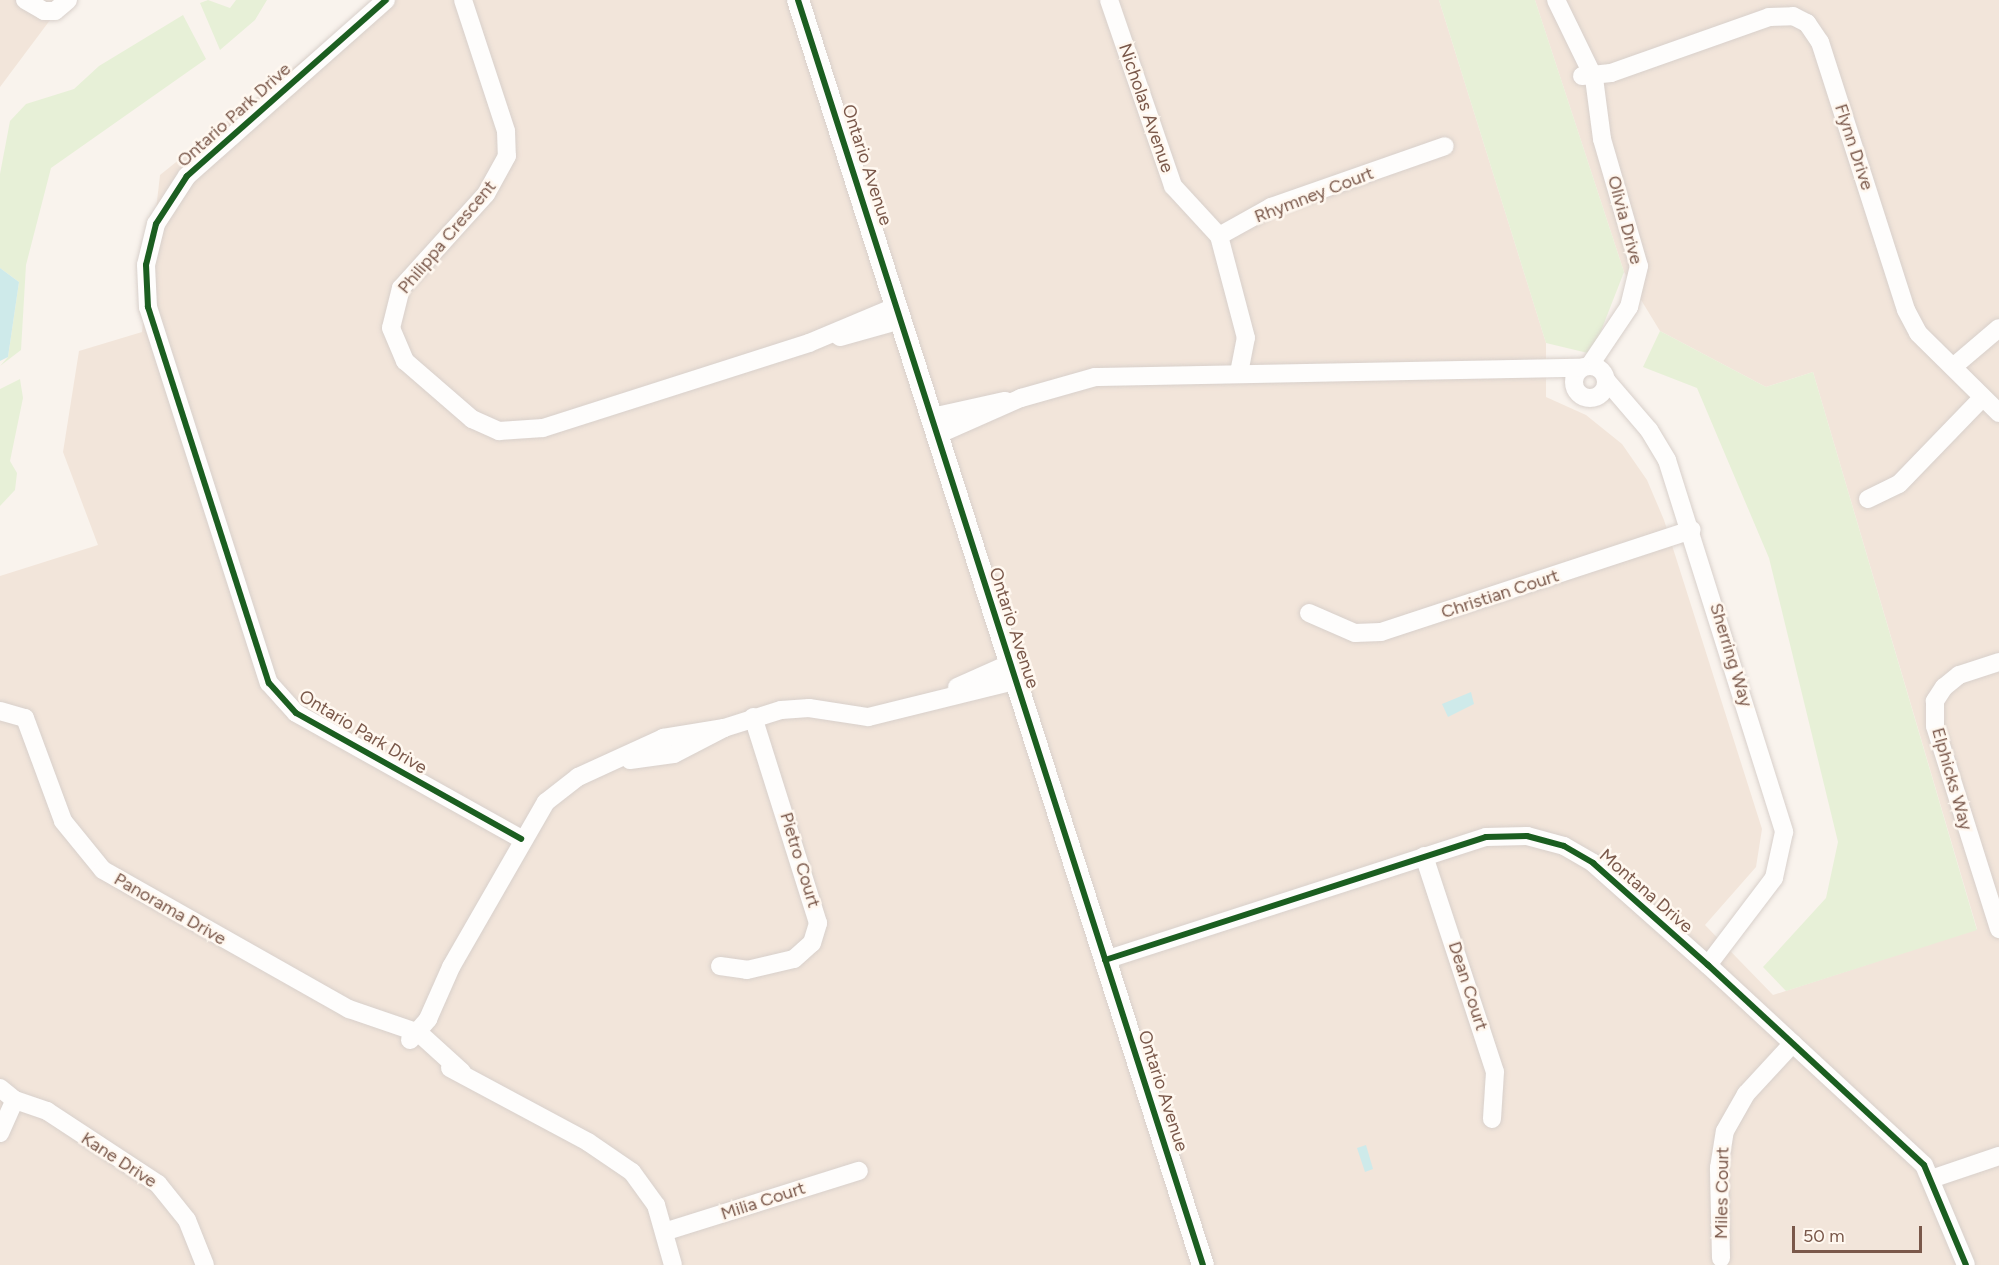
<!DOCTYPE html>
<html>
<head>
<meta charset="utf-8">
<style>
  body { margin:0 }
  #map { position:relative; width:1999px; height:1265px; overflow:hidden; background:#f9f3ed; font-family:Figtree,sans-serif }
  div>[style] { position:absolute }
  .residential>* { inset:0; background:#f2e5da }
  .green>* { inset:0; background:#e7f0d7 }
  .water>* { inset:0; background:#ceeaea }
  .roads { filter:drop-shadow(0 0 2px #d8d0cb) drop-shadow(0 0 2px #d8d0cb) }
  .minor>* { height:18px; margin:-9px; padding:0 9px; transform-origin:9px; border-radius:9px; background:#fefdfc }
  .minor>.ring { margin:-9px; padding:0; box-sizing:content-box; background:none; border:18px solid #fefdfc; border-radius:50% }
  .tertiary>* { height:22px; margin:-11px; padding:0 11px; transform-origin:11px; border-radius:11px; background:#fefdfc }
  .cycleway>* { height:6px; margin:-3px; padding:0 3px; transform-origin:3px; border-radius:3px; background:#1b5e20 }
  span { translate:-50% -50%; white-space:nowrap; text-align:center; line-height:1.15; -webkit-text-stroke:5px #fff8f0; paint-order:stroke }
  .street-label { font-size:18px; color:#7a584a }
  .scale { position:absolute; left:1792px; top:1226px; width:130px; height:27px; box-sizing:border-box; border:3px solid #7a584a; border-top:0; padding-left:8px; font-size:18px; line-height:21px; white-space:nowrap; color:#7a584a; -webkit-text-stroke:4px #fff8f0; paint-order:stroke }
</style>
</head>
<body>
<div id="map">
  <div class="residential">
    <i style="clip-path:polygon(0 0,65px 0,0 87px)"></i>
    <i style="clip-path:polygon(378px 0,1439px 0,1546px 343px,1546px 397px,1586px 415px,1622px 444px,1647px 480px,1664px 520px,1762px 829px,1756px 867px,1705px 925px,1773px 995px,1977px 929px,1813px 372px,1766px 387px,1660px 331px,1624px 272px,1535px 0,1999px 0,1999px 1265px,0 1265px,0 576px,98px 545px,63px 452px,79px 351px,142px 332px,160px 175px)"></i>
  </div>
  <div class="green">
    <i style="clip-path:polygon(208px 0,230px 8px,236px 0,267px 0,255px 20px,220px 50px,200px 3px)"></i>
    <i style="clip-path:polygon(1439px 0,1535px 0,1624px 272px,1592px 354px,1546px 343px)"></i>
    <i style="clip-path:polygon(183px 15px,206px 59px,51px 168px,26px 265px,21px 350px,0 366px,8px 357px,19px 282px,0 268px,0 174px,10px 121px,26px 104px,74px 89px,99px 66px)"></i>
    <i style="clip-path:polygon(1660px 331px,1766px 387px,1813px 372px,1977px 930px,1786px 991px,1763px 967px,1826px 898px,1838px 842px,1769px 558px,1697px 388px,1643px 367px)"></i>
    <i style="clip-path:polygon(20px 379px,23px 398px,10px 461px,17px 473px,15px 490px,0 506px,0 389px)"></i>
  </div>
  <div class="water">
    <i style="clip-path:polygon(0 268px,19px 282px,8px 357px,0 361px)"></i>
    <i style="clip-path:polygon(1471px 692px,1474px 704px,1448px 717px,1442px 704px)"></i>
    <i style="clip-path:polygon(1366px 1145px,1373px 1169px,1365px 1172px,1357px 1148px)"></i>
  </div>
  <div class="roads">
    <div class="minor">
      <i style="left:25px;top:0;width:22px;rotate:30deg"></i>
      <i style="left:44px;top:11px;width:11px"></i>
      <i style="left:55px;top:11px;width:17px;rotate:-40deg"></i>
      <i style="left:386px;top:0;width:266px;rotate:138.5deg"></i>
      <i style="left:187px;top:176px;width:57px;rotate:122.9deg"></i>
      <i style="left:156px;top:224px;width:42px;rotate:103.7deg"></i>
      <i style="left:146px;top:265px;width:42px;rotate:87.3deg"></i>
      <i style="left:148px;top:307px;width:395px;rotate:72.2deg"></i>
      <i style="left:269px;top:683px;width:40px;rotate:48deg"></i>
      <i style="left:296px;top:713px;width:258px;rotate:29.2deg"></i>
      <i style="left:463px;top:0;width:138px;rotate:71.8deg"></i>
      <i style="left:506px;top:131px;width:25px;rotate:88deg"></i>
      <i style="left:507px;top:156px;width:43px;rotate:118.9deg"></i>
      <i style="left:486px;top:194px;width:127px;rotate:132.1deg"></i>
      <i style="left:401px;top:288px;width:41px;rotate:104deg"></i>
      <i style="left:391px;top:328px;width:36px;rotate:67deg"></i>
      <i style="left:405px;top:361px;width:89px;rotate:40.9deg"></i>
      <i style="left:472px;top:419px;width:30px;rotate:24deg"></i>
      <i style="left:499px;top:431px;width:44px;rotate:-3.9deg"></i>
      <i style="left:543px;top:428px;width:279px;rotate:-17.7deg"></i>
      <i style="left:809px;top:343px;width:95px;rotate:-22.8deg"></i>
      <i style="left:1109px;top:0;width:197px;rotate:71deg"></i>
      <i style="left:1173px;top:186px;width:68px;rotate:47.4deg"></i>
      <i style="left:1556px;top:0;width:87px;rotate:64deg"></i>
      <i style="left:1594px;top:78px;width:62px;rotate:82.5deg"></i>
      <i style="left:1602px;top:139px;width:132px;rotate:73.8deg"></i>
      <i style="left:1639px;top:266px;width:42px;rotate:103.7deg"></i>
      <i style="left:1629px;top:307px;width:70px;rotate:123.9deg"></i>
      <i style="left:1582px;top:76px;width:29px;rotate:-6deg"></i>
      <i style="left:1611px;top:73px;width:168px;rotate:-19.5deg"></i>
      <i style="left:1769px;top:17px;width:24px;rotate:-2deg"></i>
      <i style="left:1793px;top:16px;width:16px;rotate:27deg"></i>
      <i style="left:1807px;top:23px;width:23px;rotate:56deg"></i>
      <i style="left:1820px;top:42px;width:281px;rotate:72.2deg"></i>
      <i style="left:1906px;top:310px;width:26px;rotate:62deg"></i>
      <i style="left:1918px;top:333px;width:114px;rotate:44.6deg"></i>
      <i style="left:840px;top:337px;width:63px;rotate:-15.6deg"></i>
      <i class="ring" style="left:1574px;top:366px;width:14px;height:14px"></i>
      <i style="left:1953px;top:367px;width:60px;rotate:-40.3deg"></i>
      <i style="left:1239px;top:373px;width:36px;rotate:-79deg"></i>
      <i style="left:1246px;top:338px;width:106px;rotate:-104.8deg"></i>
      <i style="left:1219px;top:236px;width:60px;rotate:-29.1deg"></i>
      <i style="left:1271px;top:207px;width:184px;rotate:-19.3deg"></i>
      <i style="left:1606px;top:380px;width:66px;rotate:49.3deg"></i>
      <i style="left:1649px;top:430px;width:35px;rotate:59deg"></i>
      <i style="left:1667px;top:460px;width:390px;rotate:72.5deg"></i>
      <i style="left:1784px;top:832px;width:47px;rotate:102.3deg"></i>
      <i style="left:1774px;top:878px;width:109px;rotate:127.2deg"></i>
      <i style="left:932px;top:417px;width:75px;rotate:-12.4deg"></i>
      <i style="left:937px;top:435px;width:92px;rotate:-23.8deg"></i>
      <i style="left:1021px;top:398px;width:77px;rotate:-15.8deg"></i>
      <i style="left:1095px;top:377px;width:486px;rotate:-1.1deg"></i>
      <i style="left:1868px;top:499px;width:34px;rotate:-26deg"></i>
      <i style="left:1899px;top:484px;width:120px;rotate:-46deg"></i>
      <i style="left:1309px;top:613px;width:50px;rotate:23.5deg"></i>
      <i style="left:1355px;top:633px;width:26px;rotate:-2deg"></i>
      <i style="left:1381px;top:632px;width:327px;rotate:-18.2deg"></i>
      <i style="left:1999px;top:662px;width:42px;rotate:162deg"></i>
      <i style="left:1959px;top:675px;width:19px;rotate:141deg"></i>
      <i style="left:1944px;top:687px;width:17px;rotate:123deg"></i>
      <i style="left:1935px;top:701px;width:25px;rotate:90deg"></i>
      <i style="left:1935px;top:726px;width:213px;rotate:72.5deg"></i>
      <i style="left:957px;top:687px;width:57px;rotate:-23.9deg"></i>
      <i style="left:0;top:711px;width:26px;rotate:16deg"></i>
      <i style="left:25px;top:718px;width:110px;rotate:69.7deg"></i>
      <i style="left:63px;top:821px;width:63px;rotate:50.8deg"></i>
      <i style="left:103px;top:870px;width:283px;rotate:29.5deg"></i>
      <i style="left:349px;top:1009px;width:74px;rotate:18.9deg"></i>
      <i style="left:419px;top:1033px;width:58px;rotate:42.2deg"></i>
      <i style="left:630px;top:760px;width:44px;rotate:-7.8deg"></i>
      <i style="left:674px;top:754px;width:56px;rotate:-27.5deg"></i>
      <i style="left:724px;top:728px;width:60px;rotate:-17.5deg"></i>
      <i style="left:781px;top:710px;width:28px;rotate:-4deg"></i>
      <i style="left:809px;top:708px;width:60px;rotate:8.7deg"></i>
      <i style="left:868px;top:717px;width:151px;rotate:-13.8deg"></i>
      <i style="left:1424px;top:856px;width:227px;rotate:71.8deg"></i>
      <i style="left:1495px;top:1072px;width:47px;rotate:93.7deg"></i>
      <i style="left:1105px;top:960px;width:400px;rotate:-17.9deg"></i>
      <i style="left:1486px;top:837px;width:41px;rotate:-1.4deg"></i>
      <i style="left:1527px;top:836px;width:38px;rotate:15deg"></i>
      <i style="left:1564px;top:846px;width:34px;rotate:30deg"></i>
      <i style="left:1593px;top:863px;width:154px;rotate:41.6deg"></i>
      <i style="left:1708px;top:965px;width:294px;rotate:42.8deg"></i>
      <i style="left:1924px;top:1165px;width:108px;rotate:67.2deg"></i>
      <i style="left:720px;top:966px;width:27px;rotate:8deg"></i>
      <i style="left:747px;top:970px;width:48px;rotate:-13.2deg"></i>
      <i style="left:794px;top:959px;width:24px;rotate:-42deg"></i>
      <i style="left:812px;top:943px;width:21px;rotate:-73deg"></i>
      <i style="left:818px;top:923px;width:216px;rotate:-107.5deg"></i>
      <i style="left:410px;top:1040px;width:28px;rotate:-49deg"></i>
      <i style="left:428px;top:1019px;width:57px;rotate:-66.1deg"></i>
      <i style="left:451px;top:967px;width:190px;rotate:-60.1deg"></i>
      <i style="left:546px;top:802px;width:41px;rotate:-38deg"></i>
      <i style="left:578px;top:777px;width:94px;rotate:-24.6deg"></i>
      <i style="left:663px;top:738px;width:62px;rotate:-9.3deg"></i>
      <i style="left:450px;top:1068px;width:157px;rotate:28.2deg"></i>
      <i style="left:588px;top:1142px;width:53px;rotate:34.3deg"></i>
      <i style="left:632px;top:1172px;width:41px;rotate:54deg"></i>
      <i style="left:656px;top:1205px;width:62px;rotate:74.2deg"></i>
      <i style="left:0;top:1088px;width:19px;rotate:39deg"></i>
      <i style="left:15px;top:1100px;width:34px;rotate:19deg"></i>
      <i style="left:47px;top:1111px;width:133px;rotate:33.3deg"></i>
      <i style="left:158px;top:1184px;width:46px;rotate:51.1deg"></i>
      <i style="left:187px;top:1220px;width:48px;rotate:68.2deg"></i>
      <i style="left:0;top:1133px;width:36px;rotate:-66deg"></i>
      <i style="left:1934px;top:1178px;width:69px;rotate:-18.7deg"></i>
      <i style="left:667px;top:1231px;width:201px;rotate:-17.4deg"></i>
      <i style="left:1721px;top:1258px;width:90px;rotate:-91.3deg"></i>
      <i style="left:1719px;top:1168px;width:37px;rotate:-81deg"></i>
      <i style="left:1725px;top:1131px;width:43px;rotate:-60.4deg"></i>
      <i style="left:1746px;top:1094px;width:69px;rotate:-47.3deg"></i>
    </div>
    <div class="tertiary">
      <i style="left:798px;top:0;width:1328px;rotate:72.25deg"></i>
    </div>
  </div>
  <div class="cycleway">
    <i style="left:386px;top:0;width:266px;rotate:138.5deg"></i>
    <i style="left:187px;top:176px;width:57px;rotate:122.9deg"></i>
    <i style="left:156px;top:224px;width:42px;rotate:103.7deg"></i>
    <i style="left:146px;top:265px;width:42px;rotate:87.3deg"></i>
    <i style="left:148px;top:307px;width:395px;rotate:72.2deg"></i>
    <i style="left:269px;top:683px;width:40px;rotate:48deg"></i>
    <i style="left:296px;top:713px;width:258px;rotate:29.2deg"></i>
    <i style="left:798px;top:0;width:1328px;rotate:72.25deg"></i>
    <i style="left:1105px;top:960px;width:400px;rotate:-17.9deg"></i>
    <i style="left:1486px;top:837px;width:41px;rotate:-1.4deg"></i>
    <i style="left:1527px;top:836px;width:38px;rotate:15deg"></i>
    <i style="left:1564px;top:846px;width:34px;rotate:30deg"></i>
    <i style="left:1593px;top:863px;width:154px;rotate:41.6deg"></i>
    <i style="left:1708px;top:965px;width:294px;rotate:42.8deg"></i>
    <i style="left:1924px;top:1165px;width:108px;rotate:67.2deg"></i>
  </div>
  <div class="street-label">
    <span style="left:1146px;top:108px;rotate:71deg">Nicholas Avenue</span>
    <span style="left:234px;top:115px;rotate:-42deg">Ontario Park Drive</span>
    <span style="left:1854px;top:147px;rotate:72deg">Flynn Drive</span>
    <span style="left:867px;top:165px;rotate:72deg">Ontario Avenue</span>
    <span style="left:1314px;top:195px;rotate:-21deg">Rhymney Court</span>
    <span style="left:1625px;top:220px;rotate:75deg">Olivia Drive</span>
    <span style="left:447px;top:237px;rotate:-50deg">Philippa Crescent</span>
    <span style="left:1500px;top:594px;rotate:-18deg">Christian Court</span>
    <span style="left:1014px;top:628px;rotate:72deg">Ontario Avenue</span>
    <span style="left:1731px;top:655px;rotate:73deg">Sherring Way</span>
    <span style="left:363px;top:732px;rotate:31deg">Ontario Park Drive</span>
    <span style="left:1952px;top:779px;rotate:74deg">Elphicks Way</span>
    <span style="left:800px;top:860px;rotate:73deg">Pietro Court</span>
    <span style="left:1646px;top:891px;rotate:41deg">Montana Drive</span>
    <span style="left:170px;top:909px;rotate:30deg">Panorama Drive</span>
    <span style="left:1468px;top:986px;rotate:72deg">Dean Court</span>
    <span style="left:1163px;top:1091px;rotate:72deg">Ontario Avenue</span>
    <span style="left:119px;top:1160px;rotate:33deg">Kane Drive</span>
    <span style="left:1722px;top:1193px;rotate:-89deg">Miles Court</span>
    <span style="left:763px;top:1201px;rotate:-18deg">Milia Court</span>
  </div>
  <div class="scale">50 m</div>
</div>
</body>
</html>
